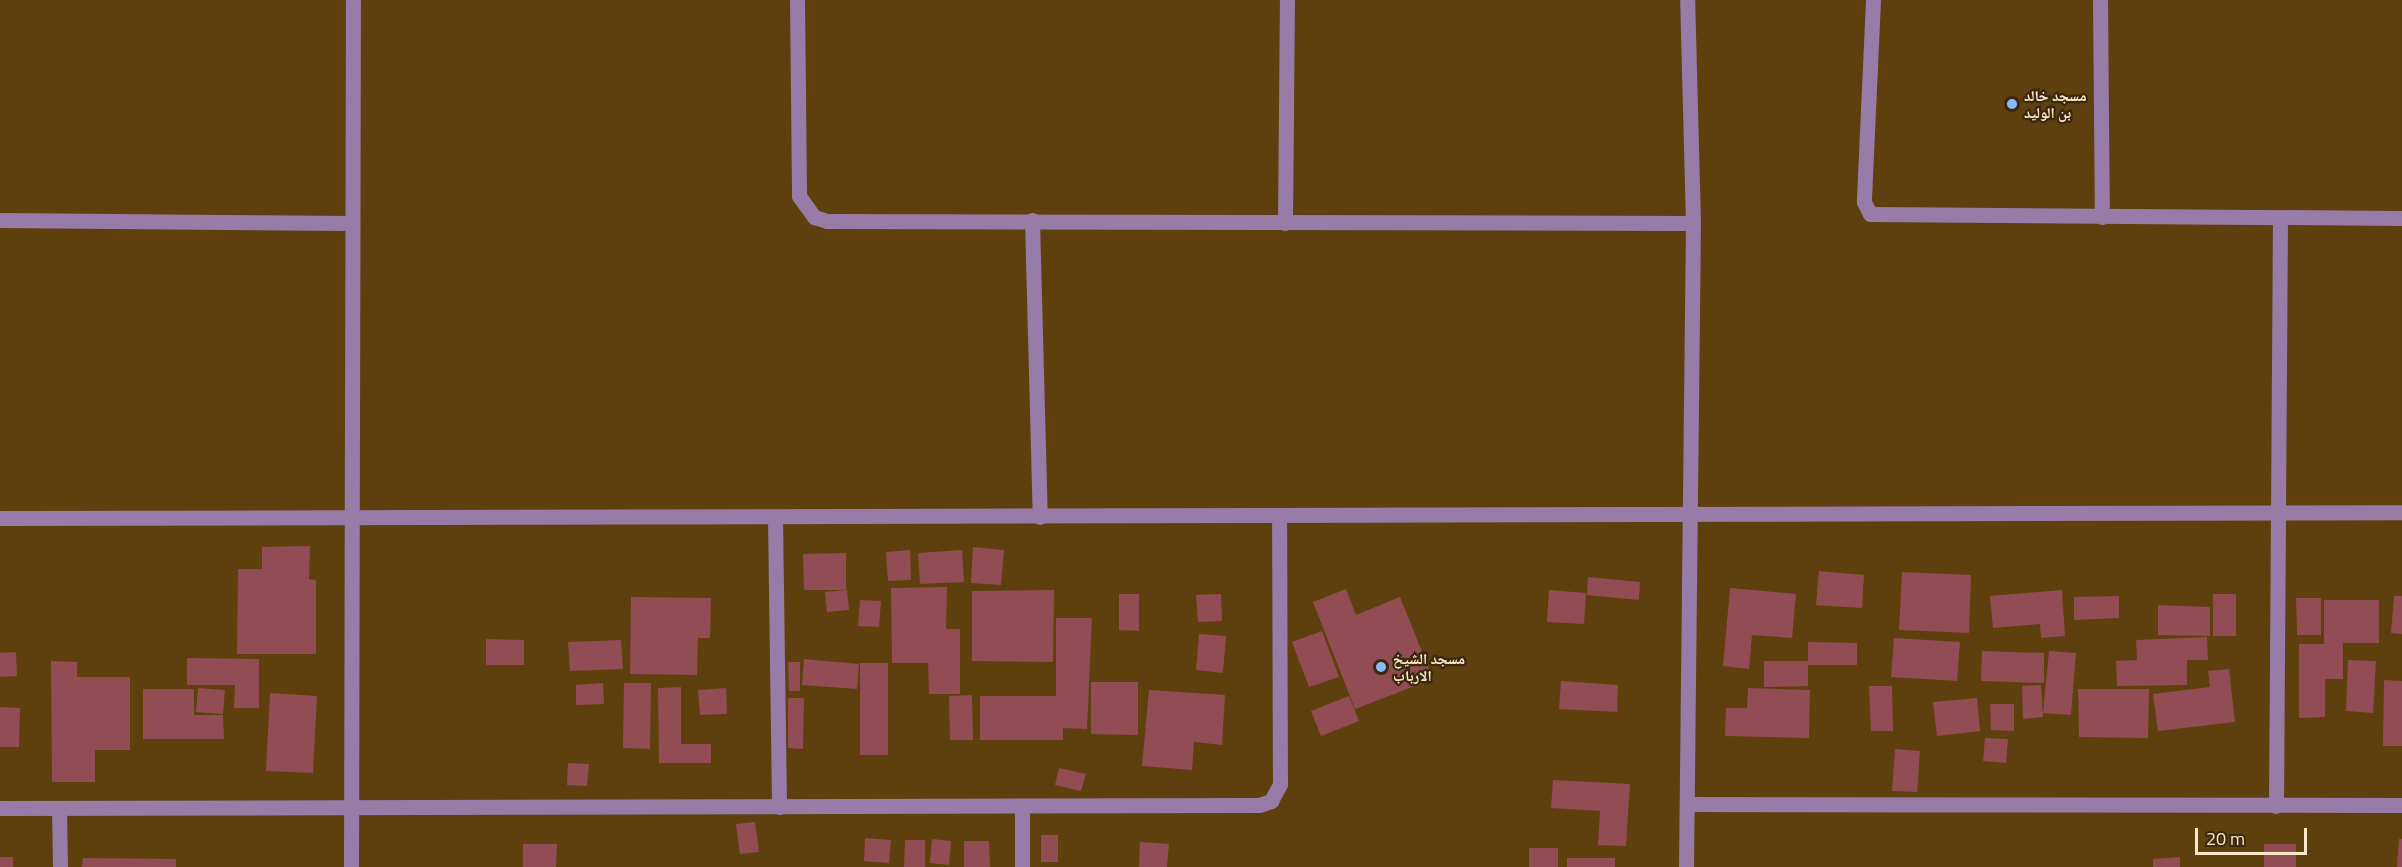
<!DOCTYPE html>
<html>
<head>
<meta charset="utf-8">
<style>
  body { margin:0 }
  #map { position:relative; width:2402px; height:867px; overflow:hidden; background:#5e400e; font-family:"Titillium Web","Noto Naskh Arabic",sans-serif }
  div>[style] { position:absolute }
  .building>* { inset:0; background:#924c53 }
  .minor>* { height:15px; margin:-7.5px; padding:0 7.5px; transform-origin:7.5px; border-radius:7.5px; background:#997ba7 }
  .dots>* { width:16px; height:16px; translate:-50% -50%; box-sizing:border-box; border:3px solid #3a290f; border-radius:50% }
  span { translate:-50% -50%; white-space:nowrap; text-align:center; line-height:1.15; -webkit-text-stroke:4.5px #3a290f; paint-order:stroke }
  .poi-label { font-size:15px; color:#fde6c8; font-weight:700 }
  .left { translate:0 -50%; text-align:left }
  .scale { position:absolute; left:2195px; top:828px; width:112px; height:27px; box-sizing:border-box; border:3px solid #fde6c8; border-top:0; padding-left:8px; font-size:18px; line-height:21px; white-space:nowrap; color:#fde6c8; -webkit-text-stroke:4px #3a290f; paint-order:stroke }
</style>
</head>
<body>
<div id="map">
  <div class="building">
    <i style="clip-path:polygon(310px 546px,309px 579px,316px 580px,316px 654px,237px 654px,238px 569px,262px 569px,262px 547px)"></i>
    <i style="clip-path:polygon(973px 547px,1004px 550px,1001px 585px,971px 583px)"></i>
    <i style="clip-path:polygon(910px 550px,911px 580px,888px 581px,886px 552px)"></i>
    <i style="clip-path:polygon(962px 550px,964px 582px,920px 584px,918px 553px)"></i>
    <i style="clip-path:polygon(846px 553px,846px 590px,804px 590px,803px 554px)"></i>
    <i style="clip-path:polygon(1819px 571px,1864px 575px,1862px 608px,1816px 605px)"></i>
    <i style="clip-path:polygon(1902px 572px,1971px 575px,1969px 633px,1899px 630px)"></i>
    <i style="clip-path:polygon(1588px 577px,1640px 582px,1639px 600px,1587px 595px)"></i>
    <i style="clip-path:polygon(947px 587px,946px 629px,960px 629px,960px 694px,929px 694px,928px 663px,892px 663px,891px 588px)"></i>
    <i style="clip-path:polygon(1730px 588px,1796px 594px,1792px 638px,1752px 635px,1749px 669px,1723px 666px)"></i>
    <i style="clip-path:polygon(1346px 589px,1356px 615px,1400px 597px,1433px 679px,1355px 709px,1313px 602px)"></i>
    <i style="clip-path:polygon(847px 590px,849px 610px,827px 612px,825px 592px)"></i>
    <i style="clip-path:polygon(1054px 590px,1053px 662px,972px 661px,972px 591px)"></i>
    <i style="clip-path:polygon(1549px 590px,1586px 593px,1584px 624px,1547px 622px)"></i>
    <i style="clip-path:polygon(2062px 590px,2065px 636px,2041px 638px,2040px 624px,1993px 628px,1990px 596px)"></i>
    <i style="clip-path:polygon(1119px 594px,1139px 594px,1139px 631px,1119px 630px)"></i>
    <i style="clip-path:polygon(1221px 594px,1222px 621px,1198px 622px,1196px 595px)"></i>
    <i style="clip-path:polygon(2213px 594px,2236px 594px,2236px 636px,2213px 636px)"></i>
    <i style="clip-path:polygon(2119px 596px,2119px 618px,2074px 620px,2074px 597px)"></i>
    <i style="clip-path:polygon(2394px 596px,2402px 596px,2402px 634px,2391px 633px)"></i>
    <i style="clip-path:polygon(631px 597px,711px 598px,710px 638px,698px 638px,697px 675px,630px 674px)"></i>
    <i style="clip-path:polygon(2296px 598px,2321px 598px,2321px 635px,2297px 635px)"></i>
    <i style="clip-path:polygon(860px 600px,881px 601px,879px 627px,858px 626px)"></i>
    <i style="clip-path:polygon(2324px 600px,2379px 600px,2379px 643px,2343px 643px,2343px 679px,2325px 679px,2325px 717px,2299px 718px,2299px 644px,2324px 644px)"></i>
    <i style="clip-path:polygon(2158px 605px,2210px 607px,2210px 636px,2158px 635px)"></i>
    <i style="clip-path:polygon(1056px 618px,1092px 618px,1087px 729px,1063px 728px,1063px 740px,980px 740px,980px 696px,1056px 696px)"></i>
    <i style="clip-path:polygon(1322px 631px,1339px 677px,1309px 687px,1292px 642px)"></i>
    <i style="clip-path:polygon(1199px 634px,1226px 636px,1223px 673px,1196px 670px)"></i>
    <i style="clip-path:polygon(2207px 637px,2208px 660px,2187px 660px,2187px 685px,2117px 686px,2116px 661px,2137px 660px,2136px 640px)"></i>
    <i style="clip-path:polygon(1894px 638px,1960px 642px,1957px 681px,1891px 677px)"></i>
    <i style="clip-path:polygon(486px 639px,524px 640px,524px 665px,486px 665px)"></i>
    <i style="clip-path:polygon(621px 640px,623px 669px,570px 671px,568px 642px)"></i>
    <i style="clip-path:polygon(1808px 642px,1857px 643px,1857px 665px,1808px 665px,1808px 686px,1764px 687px,1764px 661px,1808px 661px)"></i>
    <i style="clip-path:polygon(1982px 651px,2044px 653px,2044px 683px,1981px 681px)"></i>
    <i style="clip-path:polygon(2049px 651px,2076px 653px,2071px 715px,2043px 713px)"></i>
    <i style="clip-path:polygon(16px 652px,17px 676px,0 677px,0 653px)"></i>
    <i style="clip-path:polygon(187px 658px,259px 659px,259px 708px,234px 708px,235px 685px,187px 685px)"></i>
    <i style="clip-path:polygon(804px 659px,859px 664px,857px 689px,802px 685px)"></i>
    <i style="clip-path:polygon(2348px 660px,2376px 661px,2373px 713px,2346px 711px)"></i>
    <i style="clip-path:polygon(51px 661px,77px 662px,77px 677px,130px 677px,130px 750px,95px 750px,95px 782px,52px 782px)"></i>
    <i style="clip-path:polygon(788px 662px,800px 662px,800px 691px,789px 691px)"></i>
    <i style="clip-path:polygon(860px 663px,888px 663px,888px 755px,860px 755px)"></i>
    <i style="clip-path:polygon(2229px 669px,2235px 722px,2158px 731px,2153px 694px,2210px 687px,2208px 671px)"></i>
    <i style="clip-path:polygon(2384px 680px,2402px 681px,2402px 746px,2383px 746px)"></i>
    <i style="clip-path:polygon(1561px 681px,1618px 685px,1617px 712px,1559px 709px)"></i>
    <i style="clip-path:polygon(1091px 682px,1138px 682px,1138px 735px,1091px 734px)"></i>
    <i style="clip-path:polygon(603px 683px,604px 704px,576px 705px,576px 685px)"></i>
    <i style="clip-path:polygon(624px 683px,651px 683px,650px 749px,623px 748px)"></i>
    <i style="clip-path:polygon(2041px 685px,2043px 717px,2023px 719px,2022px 686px)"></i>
    <i style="clip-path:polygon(1869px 686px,1892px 686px,1893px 731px,1871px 731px)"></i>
    <i style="clip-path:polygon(681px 687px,681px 744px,711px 744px,711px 763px,659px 763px,658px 688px)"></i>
    <i style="clip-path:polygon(198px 688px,225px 690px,223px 714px,196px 712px)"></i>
    <i style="clip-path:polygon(726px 688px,727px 714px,700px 715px,698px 690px)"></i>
    <i style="clip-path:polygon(1748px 688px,1810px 690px,1809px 738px,1725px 736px,1726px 708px,1747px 708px)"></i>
    <i style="clip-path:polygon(143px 689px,194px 689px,194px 715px,223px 715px,224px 739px,143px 739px)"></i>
    <i style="clip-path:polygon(2078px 689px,2149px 689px,2148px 738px,2079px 737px)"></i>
    <i style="clip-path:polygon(1149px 690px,1225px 695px,1222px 745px,1194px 742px,1192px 770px,1142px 766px)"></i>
    <i style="clip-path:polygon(270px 693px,317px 696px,313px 773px,266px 771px)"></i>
    <i style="clip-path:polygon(972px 695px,973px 740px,950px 740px,949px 696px)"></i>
    <i style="clip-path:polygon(1349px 696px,1359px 721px,1321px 736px,1311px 711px)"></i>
    <i style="clip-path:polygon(788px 698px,804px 698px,803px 749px,788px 748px)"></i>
    <i style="clip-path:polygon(1977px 698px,1980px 731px,1937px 736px,1933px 702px)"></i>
    <i style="clip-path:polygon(1990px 704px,2014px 704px,2014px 731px,1991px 730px)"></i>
    <i style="clip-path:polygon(0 707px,20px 708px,19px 747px,0 747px)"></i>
    <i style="clip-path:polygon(1985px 738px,2008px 739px,2006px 763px,1983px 761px)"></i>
    <i style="clip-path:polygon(1895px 749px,1920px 751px,1917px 792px,1892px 791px)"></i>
    <i style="clip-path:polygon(568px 763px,589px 764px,587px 786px,567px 785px)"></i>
    <i style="clip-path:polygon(1059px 768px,1086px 774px,1081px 791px,1055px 785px)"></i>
    <i style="clip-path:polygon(1553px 780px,1630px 784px,1626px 846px,1598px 845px,1600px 811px,1551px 808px)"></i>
    <i style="clip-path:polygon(755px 822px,759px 852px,740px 854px,736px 824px)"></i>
    <i style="clip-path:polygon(1041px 835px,1058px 835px,1058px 862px,1041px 862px)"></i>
    <i style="clip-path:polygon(865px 838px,891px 840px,889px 863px,864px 861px)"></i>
    <i style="clip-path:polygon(932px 839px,951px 841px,949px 865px,930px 863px)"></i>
    <i style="clip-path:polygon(2399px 839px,2402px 839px,2402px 867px,2397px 867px)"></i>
    <i style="clip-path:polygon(905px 840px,925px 840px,925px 867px,904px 867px)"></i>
    <i style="clip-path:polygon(964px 841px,989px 841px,990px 867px,964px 867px)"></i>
    <i style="clip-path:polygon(1140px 842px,1169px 844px,1167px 867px,1139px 867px)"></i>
    <i style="clip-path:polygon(523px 844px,557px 844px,556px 867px,523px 867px)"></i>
    <i style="clip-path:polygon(2264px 844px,2296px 844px,2296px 867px,2264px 867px)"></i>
    <i style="clip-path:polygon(1529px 848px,1558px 848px,1558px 867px,1529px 867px)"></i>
    <i style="clip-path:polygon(0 857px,13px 857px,13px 867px,0 867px)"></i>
    <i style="clip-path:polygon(2180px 857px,2180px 867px,2153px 867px,2153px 859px)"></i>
    <i style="clip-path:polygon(83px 858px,176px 859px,176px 867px,82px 867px)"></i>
    <i style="clip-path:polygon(1567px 858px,1615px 858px,1615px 867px,1567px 867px)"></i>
  </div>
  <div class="minor">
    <i style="left:797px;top:0;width:196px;rotate:89.4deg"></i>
    <i style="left:799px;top:196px;width:26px;rotate:54deg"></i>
    <i style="left:814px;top:217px;width:14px;rotate:17deg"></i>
    <i style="left:827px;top:221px;width:866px;rotate:0.13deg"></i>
    <i style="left:1873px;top:0;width:202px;rotate:92.6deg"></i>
    <i style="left:1864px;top:202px;width:13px;rotate:63deg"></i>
    <i style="left:1870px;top:214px;width:532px;rotate:0.43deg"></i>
    <i style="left:2100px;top:0;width:217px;rotate:89.5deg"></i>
    <i style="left:0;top:220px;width:352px;rotate:0.5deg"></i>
    <i style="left:1032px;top:220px;width:297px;rotate:88.5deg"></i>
    <i style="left:1285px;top:223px;width:223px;rotate:-89.5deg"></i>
    <i style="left:775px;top:517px;width:290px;rotate:89.2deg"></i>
    <i style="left:0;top:518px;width:2402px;rotate:-0.14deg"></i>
    <i style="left:1687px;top:804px;width:715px;rotate:0.08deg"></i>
    <i style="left:2276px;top:806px;width:589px;rotate:-89.61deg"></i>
    <i style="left:0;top:808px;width:1259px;rotate:-0.14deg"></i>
    <i style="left:1259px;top:805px;width:13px;rotate:-18deg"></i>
    <i style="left:1271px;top:801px;width:19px;rotate:-62deg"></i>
    <i style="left:1280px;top:784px;width:265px;rotate:-90.2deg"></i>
    <i style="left:59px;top:808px;width:59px;rotate:89deg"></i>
    <i style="left:351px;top:867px;width:867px;rotate:-89.87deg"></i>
    <i style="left:1022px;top:867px;width:59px;rotate:-90deg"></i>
    <i style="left:1686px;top:867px;width:644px;rotate:-89.38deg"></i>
    <i style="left:1693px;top:223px;width:223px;rotate:-91.5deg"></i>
  </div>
  <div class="dots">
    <i style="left:2012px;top:104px;background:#88bbfc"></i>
    <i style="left:1381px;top:667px;background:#88bbfc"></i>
  </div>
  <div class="poi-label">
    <span class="left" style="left:2024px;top:104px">مسجد خالد<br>بن الوليد</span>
    <span class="left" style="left:1393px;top:667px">مسجد الشيخ<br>الارباب</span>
  </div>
  <div class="scale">20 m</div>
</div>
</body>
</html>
